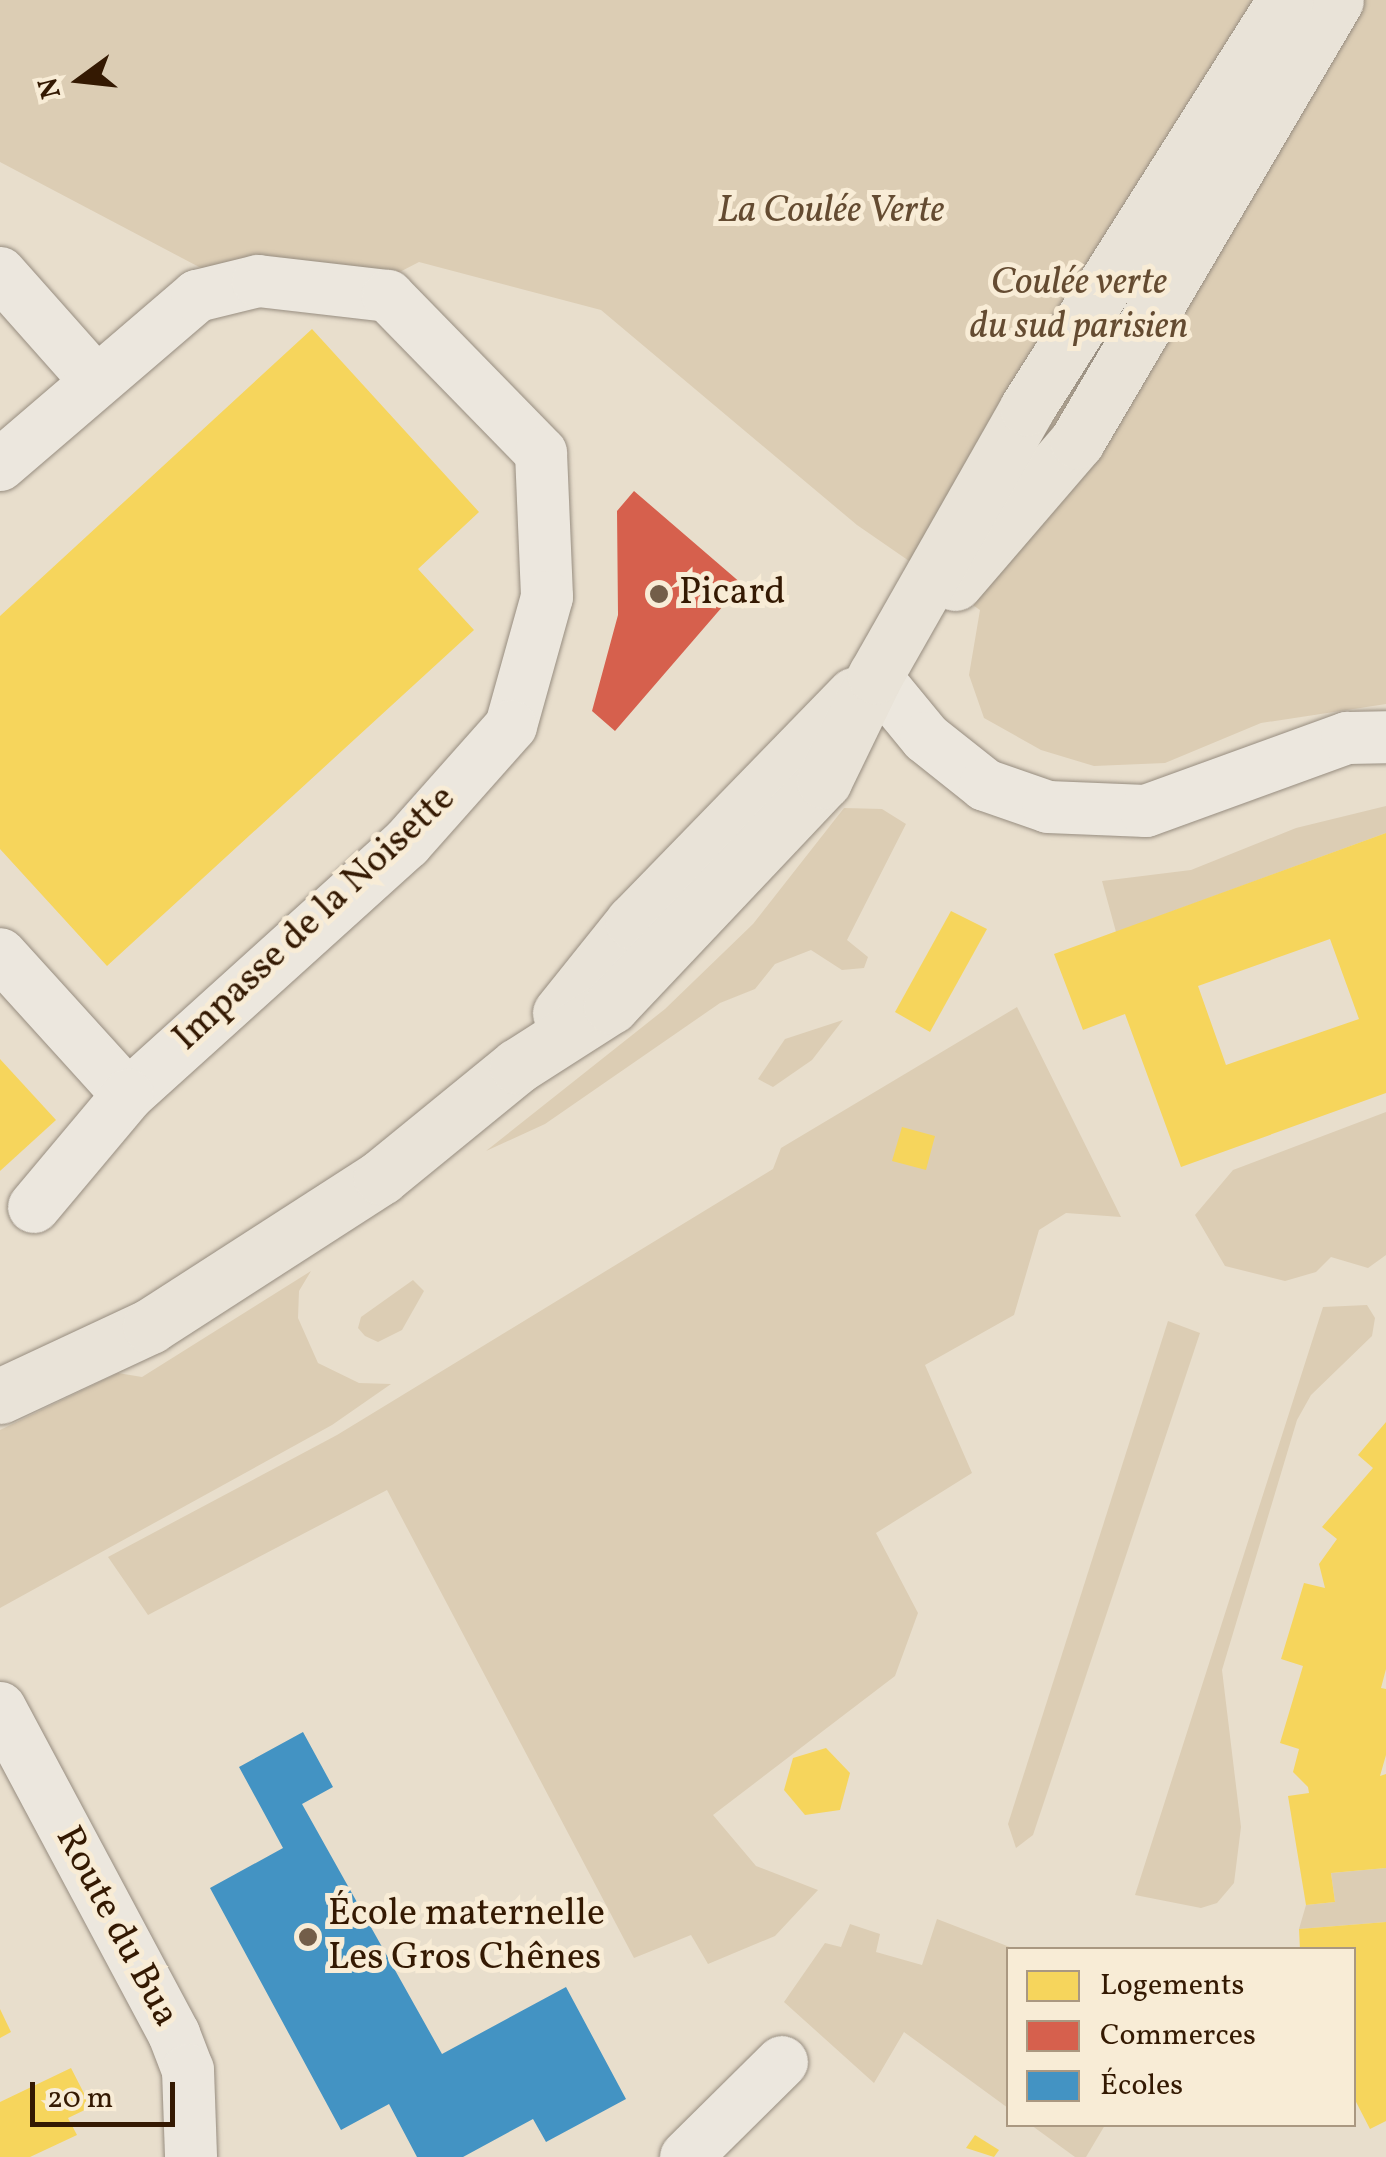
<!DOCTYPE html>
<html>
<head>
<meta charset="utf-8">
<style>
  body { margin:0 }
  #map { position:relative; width:1386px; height:2157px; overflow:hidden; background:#e8decc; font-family:Vollkorn,serif }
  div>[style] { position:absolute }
  .green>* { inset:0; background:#dccdb4 }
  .homes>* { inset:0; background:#f6d55c }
  .shops>* { inset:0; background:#d6604d }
  .schools>* { inset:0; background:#4393c3 }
  .roads { filter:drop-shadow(0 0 2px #978d80) drop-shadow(0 0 2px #978d80) }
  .minor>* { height:52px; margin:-26px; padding:0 26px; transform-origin:26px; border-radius:26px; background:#ece7de }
  .major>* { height:55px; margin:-27.5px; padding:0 27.5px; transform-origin:27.5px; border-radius:27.5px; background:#e9e3d8 }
  .dots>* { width:28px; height:28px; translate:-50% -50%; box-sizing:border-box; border:5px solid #f8ecd6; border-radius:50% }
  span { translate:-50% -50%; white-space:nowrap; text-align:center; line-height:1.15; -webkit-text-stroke:10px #f8ecd6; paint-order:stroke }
  .park-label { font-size:38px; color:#644b31; font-style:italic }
  .poi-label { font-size:38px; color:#341902 }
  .left { translate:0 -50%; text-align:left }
  .street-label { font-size:38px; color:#341902 }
  .legend { position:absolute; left:1006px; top:1947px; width:350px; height:180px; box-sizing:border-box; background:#f8ecd6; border:2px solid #aa9881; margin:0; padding:12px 18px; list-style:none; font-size:30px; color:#341902 }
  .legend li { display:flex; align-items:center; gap:20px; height:50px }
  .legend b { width:50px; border:2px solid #aa9881 }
  .north { position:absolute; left:30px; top:30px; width:100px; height:100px; -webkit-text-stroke:8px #f8ecd6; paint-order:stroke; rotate:255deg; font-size:28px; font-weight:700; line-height:40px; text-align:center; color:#341902 }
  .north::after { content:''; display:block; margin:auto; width:35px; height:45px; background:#341902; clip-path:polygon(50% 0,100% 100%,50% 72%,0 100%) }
  .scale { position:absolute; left:30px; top:2082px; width:145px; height:45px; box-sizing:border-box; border:5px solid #341902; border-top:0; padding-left:12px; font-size:30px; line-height:35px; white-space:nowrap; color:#341902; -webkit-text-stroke:8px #f8ecd6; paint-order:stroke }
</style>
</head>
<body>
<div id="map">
  <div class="green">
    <i style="clip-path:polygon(0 0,1386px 0,1386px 704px,1261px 723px,1165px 763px,1094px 766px,1041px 750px,984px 718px,969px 675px,980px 610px,857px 525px,601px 310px,419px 262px,390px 277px,218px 277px,0 162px)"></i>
    <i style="clip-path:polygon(1386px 806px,1386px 833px,1116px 932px,1102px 881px,1191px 870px,1296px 828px)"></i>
    <i style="clip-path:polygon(844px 808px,882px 809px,906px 824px,847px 940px,868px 957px,864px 968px,842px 970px,811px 950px,775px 964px,755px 989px,720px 1003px,545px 1124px,486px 1151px,665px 1009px,753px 924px)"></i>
    <i style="clip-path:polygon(1017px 1007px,1121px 1217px,1066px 1213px,1039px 1230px,1014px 1315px,925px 1365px,972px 1473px,876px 1533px,918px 1613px,895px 1676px,713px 1815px,756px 1866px,818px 1890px,775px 1936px,708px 1964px,691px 1935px,634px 1958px,387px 1490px,148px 1615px,108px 1557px,337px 1435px,773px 1169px,781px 1148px)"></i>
    <i style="clip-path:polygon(843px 1020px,812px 1060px,773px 1087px,758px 1079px,785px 1039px)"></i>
    <i style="clip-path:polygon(1386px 1112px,1386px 1255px,1368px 1268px,1331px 1257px,1316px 1272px,1285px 1281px,1225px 1266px,1195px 1215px,1233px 1170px)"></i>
    <i style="clip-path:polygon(311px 1271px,299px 1291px,298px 1318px,318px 1363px,359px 1383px,391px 1384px,332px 1425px,0 1608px,0 1430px,118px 1373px,142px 1377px)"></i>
    <i style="clip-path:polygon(413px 1280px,424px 1291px,402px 1330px,378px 1342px,365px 1336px,358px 1328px,361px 1317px)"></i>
    <i style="clip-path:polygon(1367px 1305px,1375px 1318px,1372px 1336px,1311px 1395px,1297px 1420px,1222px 1670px,1241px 1827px,1234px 1883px,1217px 1903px,1201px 1908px,1135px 1895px,1323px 1307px)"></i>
    <i style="clip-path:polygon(1168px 1321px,1200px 1333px,1033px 1835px,1016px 1848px,1008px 1824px)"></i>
    <i style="clip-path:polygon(1386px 1868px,1386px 1922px,1299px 1929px,1306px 1905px,1335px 1902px,1331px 1873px)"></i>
    <i style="clip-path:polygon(937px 1919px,1015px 1949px,1008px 1950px,1008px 2108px,904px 2032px,874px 2083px,784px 2002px,825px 1943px,841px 1947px,850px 1924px,880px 1934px,876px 1952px,922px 1965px)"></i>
    <i style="clip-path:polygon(1031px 2125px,1105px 2125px,1086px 2157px,1075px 2157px)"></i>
  </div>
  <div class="homes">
    <i style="clip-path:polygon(312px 329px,479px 512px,418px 569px,474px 630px,107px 966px,0 849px,0 616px)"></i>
    <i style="clip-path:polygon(evenodd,1386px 833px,1386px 1093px,1181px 1167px,1125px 1014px,1083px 1030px,1054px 954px,1386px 833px,1330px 939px,1359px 1019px,1226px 1065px,1198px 986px,1330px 939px)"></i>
    <i style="clip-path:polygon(951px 911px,987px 929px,930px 1032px,895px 1012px)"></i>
    <i style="clip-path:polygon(0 1059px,56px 1120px,0 1171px)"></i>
    <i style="clip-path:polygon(902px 1127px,935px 1136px,926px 1170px,892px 1161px)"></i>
    <i style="clip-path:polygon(1386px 1422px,1386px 1669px,1381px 1688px,1386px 1689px,1386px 1755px,1380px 1776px,1386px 1774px,1386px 1868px,1331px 1873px,1335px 1902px,1306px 1905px,1288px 1796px,1309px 1793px,1308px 1787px,1293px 1772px,1299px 1749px,1280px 1743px,1303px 1666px,1281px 1659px,1304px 1583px,1325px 1588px,1319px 1564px,1337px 1539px,1322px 1527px,1373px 1468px,1358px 1455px)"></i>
    <i style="clip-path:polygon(826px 1748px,850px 1773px,840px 1810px,805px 1815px,784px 1790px,793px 1758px)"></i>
    <i style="clip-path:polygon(1386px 1922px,1386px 2121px,1370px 2129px,1354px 2098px,1354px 1950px,1300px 1950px,1299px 1929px)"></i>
    <i style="clip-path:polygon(0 2009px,11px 2032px,0 2038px)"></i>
    <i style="clip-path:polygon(71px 2068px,91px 2107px,68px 2118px,77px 2135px,30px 2157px,0 2157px,0 2102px)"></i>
    <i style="clip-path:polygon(975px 2135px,999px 2150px,994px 2157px,966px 2148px)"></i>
  </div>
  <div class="shops">
    <i style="clip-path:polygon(634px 491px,742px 584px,615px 731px,592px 711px,618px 615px,617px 511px)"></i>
  </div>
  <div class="schools">
    <i style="clip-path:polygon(303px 1732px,333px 1787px,302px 1804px,442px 2054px,566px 1987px,626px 2099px,546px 2142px,533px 2119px,463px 2157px,417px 2157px,389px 2104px,341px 2130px,210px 1888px,283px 1848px,239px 1767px)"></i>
  </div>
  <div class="roads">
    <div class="minor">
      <i style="left:0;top:273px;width:142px;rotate:48.4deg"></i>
      <i style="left:0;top:465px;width:260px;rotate:-40.6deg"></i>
      <i style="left:197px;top:296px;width:63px;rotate:-13.8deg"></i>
      <i style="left:258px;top:281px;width:131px;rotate:6.6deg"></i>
      <i style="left:388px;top:296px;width:219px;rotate:45.7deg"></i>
      <i style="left:541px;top:453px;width:144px;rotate:87.6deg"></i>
      <i style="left:547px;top:597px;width:134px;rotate:105.6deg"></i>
      <i style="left:511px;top:726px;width:157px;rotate:131.6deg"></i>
      <i style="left:407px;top:843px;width:376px;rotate:137.9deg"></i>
      <i style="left:128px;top:1095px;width:190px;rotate:-132.2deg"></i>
      <i style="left:875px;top:676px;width:80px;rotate:50.6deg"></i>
      <i style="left:926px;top:738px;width:75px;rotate:38.5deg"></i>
      <i style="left:985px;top:785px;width:67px;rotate:19.2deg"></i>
      <i style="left:1048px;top:807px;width:98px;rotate:2.3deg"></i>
      <i style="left:1146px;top:811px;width:214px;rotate:-20deg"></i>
      <i style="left:1347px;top:738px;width:39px;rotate:-1deg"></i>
      <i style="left:34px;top:1207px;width:146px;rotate:-50deg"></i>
      <i style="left:0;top:1708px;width:370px;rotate:61.9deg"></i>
      <i style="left:174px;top:2034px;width:39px;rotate:69deg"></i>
      <i style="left:188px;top:2070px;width:87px;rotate:88deg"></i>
      <i style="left:686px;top:2157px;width:135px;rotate:-44.7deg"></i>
    </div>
    <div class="major">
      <i style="left:955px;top:583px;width:187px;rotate:-49.3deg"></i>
      <i style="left:1077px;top:441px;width:511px;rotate:-59.57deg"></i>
      <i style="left:560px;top:1013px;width:117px;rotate:-51.3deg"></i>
      <i style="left:633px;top:922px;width:317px;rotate:-45.8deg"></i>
      <i style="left:0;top:1396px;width:166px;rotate:-25deg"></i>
      <i style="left:150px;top:1326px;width:275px;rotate:-32.8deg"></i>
      <i style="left:381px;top:1177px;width:176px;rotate:-39.2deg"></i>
      <i style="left:517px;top:1066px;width:112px;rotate:-32.6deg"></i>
      <i style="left:611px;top:1006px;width:310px;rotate:-46.6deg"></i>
      <i style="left:824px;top:781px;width:117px;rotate:-64.1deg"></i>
      <i style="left:875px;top:676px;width:308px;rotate:-60.4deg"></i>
      <i style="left:1027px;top:408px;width:483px;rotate:-57.7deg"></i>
    </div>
  </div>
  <div class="dots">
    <i style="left:659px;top:594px;background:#735e49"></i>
    <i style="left:308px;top:1937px;background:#735e49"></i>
  </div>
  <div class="park-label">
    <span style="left:831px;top:212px">La Coulée Verte</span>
    <span style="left:1079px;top:306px">Coulée verte<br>du sud parisien</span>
  </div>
  <div class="poi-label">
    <span class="left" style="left:679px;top:594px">Picard</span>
    <span class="left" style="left:328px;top:1937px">École maternelle<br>Les Gros Chênes</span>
  </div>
  <div class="street-label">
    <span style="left:315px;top:919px;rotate:-43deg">Impasse de la Noisette</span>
    <span style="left:116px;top:1927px;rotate:62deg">Route du Bua</span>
  </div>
  <ul class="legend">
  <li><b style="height:28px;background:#f6d55c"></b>Logements</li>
  <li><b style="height:28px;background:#d6604d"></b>Commerces</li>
  <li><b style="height:28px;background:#4393c3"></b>Écoles</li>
  </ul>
  <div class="north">N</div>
  <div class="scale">20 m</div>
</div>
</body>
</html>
